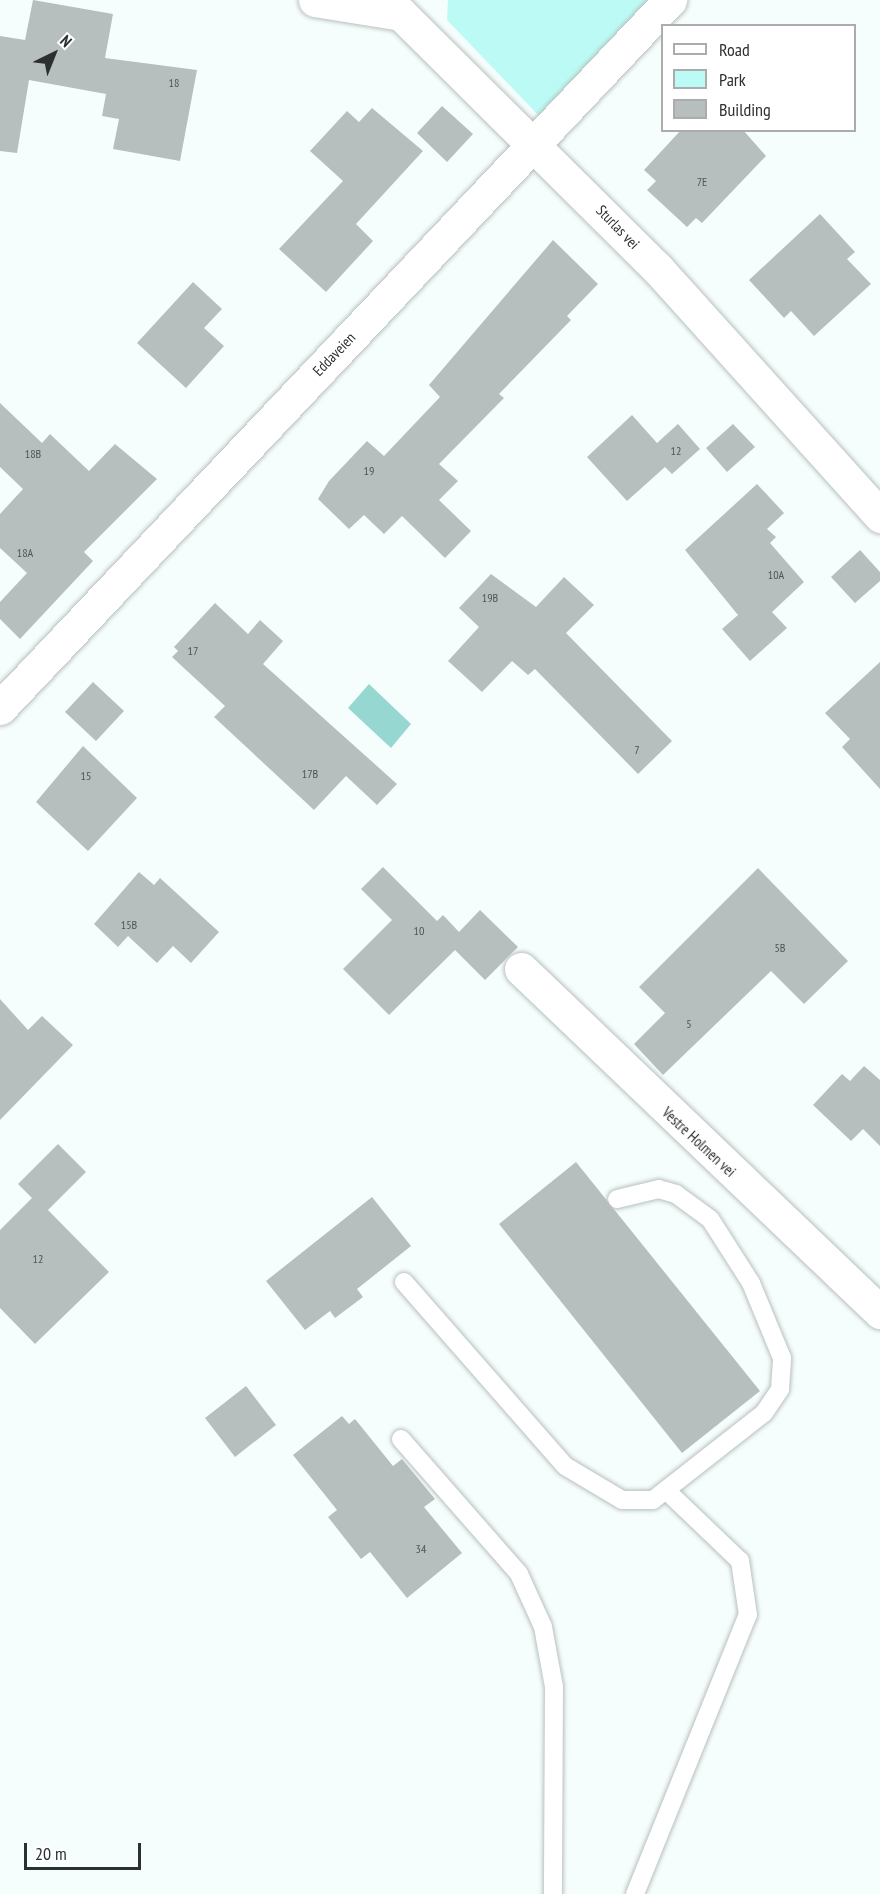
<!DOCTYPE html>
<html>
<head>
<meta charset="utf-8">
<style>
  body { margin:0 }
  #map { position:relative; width:880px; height:1894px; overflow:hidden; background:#f6fefd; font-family:"PT Sans Narrow",sans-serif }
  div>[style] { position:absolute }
  .green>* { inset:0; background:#bcfbf5 }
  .water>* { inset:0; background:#96d7d1 }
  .building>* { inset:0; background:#b7bebe }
  .roads { filter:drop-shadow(0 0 2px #b8c0bf) drop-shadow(0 0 2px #b8c0bf) }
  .service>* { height:18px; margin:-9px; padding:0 9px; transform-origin:9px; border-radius:9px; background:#fff }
  .minor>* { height:33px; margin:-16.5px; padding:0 16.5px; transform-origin:16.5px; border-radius:16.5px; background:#fff }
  span { translate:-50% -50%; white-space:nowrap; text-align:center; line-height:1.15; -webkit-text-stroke:6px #fff; paint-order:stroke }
  .number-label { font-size:12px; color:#505454 }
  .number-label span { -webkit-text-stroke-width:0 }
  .street-label { font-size:15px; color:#2d3030 }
  .legend { position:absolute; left:661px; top:24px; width:195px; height:108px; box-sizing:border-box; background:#fff; border:2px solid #abacac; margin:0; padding:8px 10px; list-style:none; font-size:18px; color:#2d3030 }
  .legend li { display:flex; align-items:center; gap:12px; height:30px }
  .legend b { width:30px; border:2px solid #abacac }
  .north { position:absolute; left:24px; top:24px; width:60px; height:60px; -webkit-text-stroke:4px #fff; paint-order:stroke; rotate:43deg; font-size:16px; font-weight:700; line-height:24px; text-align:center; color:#2d3030 }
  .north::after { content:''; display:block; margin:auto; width:21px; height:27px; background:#2d3030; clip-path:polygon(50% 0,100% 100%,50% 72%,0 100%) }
  .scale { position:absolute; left:24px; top:1843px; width:117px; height:27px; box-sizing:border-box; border:3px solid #2d3030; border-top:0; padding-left:8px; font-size:18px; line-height:21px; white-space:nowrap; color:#2d3030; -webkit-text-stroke:4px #fff; paint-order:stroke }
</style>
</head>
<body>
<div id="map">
  <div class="green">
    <i style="clip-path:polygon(448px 0,654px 0,541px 118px,447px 20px)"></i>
  </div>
  <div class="water">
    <i style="clip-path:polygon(369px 684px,411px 724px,391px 748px,348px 708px)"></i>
  </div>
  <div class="building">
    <i style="clip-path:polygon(33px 0,113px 14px,105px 58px,197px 70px,180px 161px,113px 149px,119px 119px,102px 116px,106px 94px,29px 80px,17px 153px,0 151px,0 36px,25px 40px)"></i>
    <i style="clip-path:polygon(442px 106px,473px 134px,447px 162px,417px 133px)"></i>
    <i style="clip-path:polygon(372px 108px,423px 151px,356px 224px,373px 241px,326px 292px,279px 249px,343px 181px,310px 151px,347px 111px,359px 122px)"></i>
    <i style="clip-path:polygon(681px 130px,743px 130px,766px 156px,702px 223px,696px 218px,687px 227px,647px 190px,656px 181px,644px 170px)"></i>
    <i style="clip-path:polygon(820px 214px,855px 252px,847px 259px,871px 284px,814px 336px,791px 311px,784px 318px,749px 280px)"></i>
    <i style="clip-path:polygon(553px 240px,598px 284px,567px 316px,571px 320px,499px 394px,504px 398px,439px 464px,458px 481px,439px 500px,471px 531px,445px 558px,402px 516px,384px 534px,364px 515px,349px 529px,318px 499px,329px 481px,367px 441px,384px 456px,440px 397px,429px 385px)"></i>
    <i style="clip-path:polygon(193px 282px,222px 309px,204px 328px,224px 346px,186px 388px,137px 343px)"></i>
    <i style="clip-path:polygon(0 403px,42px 443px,50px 434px,89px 471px,115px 444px,157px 479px,84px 552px,93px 561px,20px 639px,0 619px,0 602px,27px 573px,0 548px,0 514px,23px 489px,0 467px)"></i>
    <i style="clip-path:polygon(632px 415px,657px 443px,678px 424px,700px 449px,672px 474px,665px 467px,627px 501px,587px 457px)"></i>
    <i style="clip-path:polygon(733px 424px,755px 447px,727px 472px,706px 448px)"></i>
    <i style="clip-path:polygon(757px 484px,784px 513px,767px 529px,776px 537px,770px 543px,804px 582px,772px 612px,787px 628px,750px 661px,722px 629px,738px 615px,685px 550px)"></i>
    <i style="clip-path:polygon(860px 550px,880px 572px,880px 581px,855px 603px,831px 577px)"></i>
    <i style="clip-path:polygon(491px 574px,536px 607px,564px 577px,594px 605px,566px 633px,672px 741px,638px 774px,535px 669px,528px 675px,512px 661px,482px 692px,448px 661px,479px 627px,459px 608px)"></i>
    <i style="clip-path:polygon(215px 603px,248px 634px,260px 620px,283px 641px,263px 664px,397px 784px,377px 805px,346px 776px,314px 810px,214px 717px,225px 706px,172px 657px,178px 651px,174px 647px)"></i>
    <i style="clip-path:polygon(880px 662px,880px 789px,842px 747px,850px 739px,825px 713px)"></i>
    <i style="clip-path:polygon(93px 682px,124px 711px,96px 741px,65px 712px)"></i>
    <i style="clip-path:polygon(83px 746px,137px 798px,88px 851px,36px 802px)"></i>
    <i style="clip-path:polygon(383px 867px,437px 921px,443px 915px,459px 932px,480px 910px,518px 947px,485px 980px,455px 950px,389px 1015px,343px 969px,392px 920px,361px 889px)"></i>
    <i style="clip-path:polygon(758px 868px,848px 961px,804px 1004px,771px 971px,663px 1075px,634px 1044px,665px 1013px,639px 987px)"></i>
    <i style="clip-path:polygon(139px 872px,154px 885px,160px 878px,219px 932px,191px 963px,173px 946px,157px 963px,128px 936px,118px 947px,94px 924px)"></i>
    <i style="clip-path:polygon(0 999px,28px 1030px,42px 1016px,73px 1045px,0 1120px)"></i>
    <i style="clip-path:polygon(864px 1066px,880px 1080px,880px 1146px,863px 1129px,851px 1141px,813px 1105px,842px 1074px,850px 1081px)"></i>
    <i style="clip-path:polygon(58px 1144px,86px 1172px,48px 1210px,109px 1272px,35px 1344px,0 1308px,0 1230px,32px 1198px,18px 1184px)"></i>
    <i style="clip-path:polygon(576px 1162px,760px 1391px,682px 1453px,499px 1224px)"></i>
    <i style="clip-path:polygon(372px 1197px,411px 1246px,357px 1289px,363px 1297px,335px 1318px,330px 1311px,305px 1330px,266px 1281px)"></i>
    <i style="clip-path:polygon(246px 1386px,276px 1425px,235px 1457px,205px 1418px)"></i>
    <i style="clip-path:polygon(342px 1416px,349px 1424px,355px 1419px,393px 1466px,402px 1459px,435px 1499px,424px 1507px,462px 1553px,407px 1598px,370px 1552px,361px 1559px,328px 1517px,337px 1510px,293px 1455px)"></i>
  </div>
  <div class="roads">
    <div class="service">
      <i style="left:404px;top:1282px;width:244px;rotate:48.8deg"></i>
      <i style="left:565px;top:1466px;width:66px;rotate:30.8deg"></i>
      <i style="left:622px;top:1500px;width:31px"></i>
      <i style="left:653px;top:1500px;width:141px;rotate:-38.1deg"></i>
      <i style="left:764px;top:1413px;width:29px;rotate:-56deg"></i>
      <i style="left:780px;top:1389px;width:31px;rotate:-86deg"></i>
      <i style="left:782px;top:1358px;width:81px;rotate:-112.5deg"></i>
      <i style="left:751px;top:1283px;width:76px;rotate:-122.6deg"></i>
      <i style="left:710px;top:1219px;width:42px;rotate:-143.7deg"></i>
      <i style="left:676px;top:1194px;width:18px;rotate:-164deg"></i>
      <i style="left:659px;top:1189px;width:43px;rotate:166.6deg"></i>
      <i style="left:401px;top:1439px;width:179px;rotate:48.8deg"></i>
      <i style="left:519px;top:1574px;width:58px;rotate:65.6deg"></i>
      <i style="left:543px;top:1627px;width:61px;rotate:79.6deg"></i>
      <i style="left:554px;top:1687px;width:207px;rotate:90.3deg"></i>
      <i style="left:635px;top:1894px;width:301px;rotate:-68deg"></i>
      <i style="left:748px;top:1615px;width:55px;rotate:-98.4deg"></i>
      <i style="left:740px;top:1561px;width:98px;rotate:-136.2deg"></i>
    </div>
    <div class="minor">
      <i style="left:315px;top:0;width:87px;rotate:9.2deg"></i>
      <i style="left:401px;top:14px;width:361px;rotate:44.8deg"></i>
      <i style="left:657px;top:268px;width:334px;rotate:48deg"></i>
      <i style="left:0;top:708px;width:975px;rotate:-46.58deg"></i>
      <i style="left:521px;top:969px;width:497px;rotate:43.7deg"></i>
    </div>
  </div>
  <div class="number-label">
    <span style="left:174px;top:83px">18</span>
    <span style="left:702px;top:182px">7E</span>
    <span style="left:676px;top:451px">12</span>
    <span style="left:33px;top:454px">18B</span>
    <span style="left:369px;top:471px">19</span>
    <span style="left:25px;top:553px">18A</span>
    <span style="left:776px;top:575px">10A</span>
    <span style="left:490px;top:598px">19B</span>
    <span style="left:193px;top:651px">17</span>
    <span style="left:637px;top:750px">7</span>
    <span style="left:310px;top:774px">17B</span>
    <span style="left:86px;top:776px">15</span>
    <span style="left:129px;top:925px">15B</span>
    <span style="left:419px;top:931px">10</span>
    <span style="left:780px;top:948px">5B</span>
    <span style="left:689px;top:1024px">5</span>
    <span style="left:38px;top:1259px">12</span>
    <span style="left:421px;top:1549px">34</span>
  </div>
  <div class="street-label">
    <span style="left:618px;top:227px;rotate:46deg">Sturlas vei</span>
    <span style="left:334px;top:354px;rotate:-46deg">Eddaveien</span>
    <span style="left:699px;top:1142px;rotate:43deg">Vestre Holmen vei</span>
  </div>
  <ul class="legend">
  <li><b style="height:8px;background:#fff"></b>Road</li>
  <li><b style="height:16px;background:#bcfbf5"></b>Park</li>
  <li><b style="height:16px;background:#b7bebe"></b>Building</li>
  </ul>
  <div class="north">N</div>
  <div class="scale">20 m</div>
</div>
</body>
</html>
